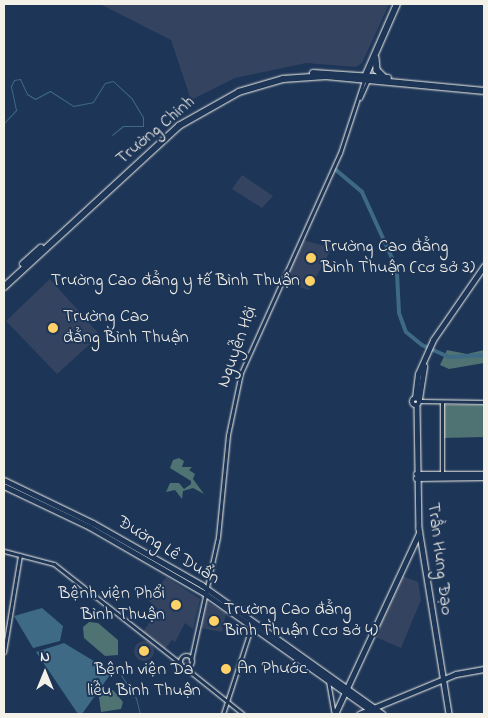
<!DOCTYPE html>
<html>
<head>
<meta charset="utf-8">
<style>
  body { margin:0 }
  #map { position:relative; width:488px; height:718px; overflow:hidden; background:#1d3557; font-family:"Indie Flower",sans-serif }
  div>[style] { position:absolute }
  .built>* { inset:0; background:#344460 }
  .round { border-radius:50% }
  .green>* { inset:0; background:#4f7272 }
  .water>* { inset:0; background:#3f6a86 }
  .stream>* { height:1px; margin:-0.5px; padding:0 0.5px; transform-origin:0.5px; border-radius:0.5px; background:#3f6a86 }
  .river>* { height:4px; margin:-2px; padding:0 2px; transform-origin:2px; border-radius:2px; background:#3f6a86 }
  .roads { filter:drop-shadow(0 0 1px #f4f1e8) drop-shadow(0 0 1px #f4f1e8) }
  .minor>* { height:3px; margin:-1.5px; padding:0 1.5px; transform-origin:1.5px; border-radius:1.5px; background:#1d3557 }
  .minor>.ring { margin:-1.5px; padding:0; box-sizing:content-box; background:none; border:3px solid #1d3557; border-radius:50% }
  .major>* { height:4.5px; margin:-2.25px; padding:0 2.25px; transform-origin:2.25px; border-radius:2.25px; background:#1d3557 }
  .major>.ring { margin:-2.25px; padding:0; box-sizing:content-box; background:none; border:4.5px solid #1d3557; border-radius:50% }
  .highway>* { height:5.5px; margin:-2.75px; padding:0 2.75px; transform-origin:2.75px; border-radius:2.75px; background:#1d3557 }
  .dots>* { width:14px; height:14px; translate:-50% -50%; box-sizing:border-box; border:2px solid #1d3557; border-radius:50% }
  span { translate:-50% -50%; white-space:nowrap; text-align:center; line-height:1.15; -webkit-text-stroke:4px #1d3557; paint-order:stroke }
  .street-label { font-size:18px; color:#f4f1e8 }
  .poi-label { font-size:18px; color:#f4f1e8 }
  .left { translate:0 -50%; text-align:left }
  .right { translate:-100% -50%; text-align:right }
  .frame { position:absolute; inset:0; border:5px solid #f4f1e8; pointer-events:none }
  .north { position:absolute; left:20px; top:648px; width:50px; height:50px; -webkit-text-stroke:4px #1d3557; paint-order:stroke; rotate:0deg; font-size:14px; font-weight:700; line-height:20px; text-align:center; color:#f4f1e8 }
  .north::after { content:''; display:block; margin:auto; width:18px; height:22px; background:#f4f1e8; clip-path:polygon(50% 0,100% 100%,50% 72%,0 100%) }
</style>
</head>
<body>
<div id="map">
  <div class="built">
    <i style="clip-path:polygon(100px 4px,389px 4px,362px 63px,356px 67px,306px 63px,235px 78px,191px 100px,171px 40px)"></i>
    <i style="clip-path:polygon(242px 175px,273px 196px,262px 208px,232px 189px)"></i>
    <i style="clip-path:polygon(303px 240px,332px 248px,309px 290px,284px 282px)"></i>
    <i style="clip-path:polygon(50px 279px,100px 335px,57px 374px,6px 321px)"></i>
    <i style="clip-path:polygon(400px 575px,418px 582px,421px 600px,401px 648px,373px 636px)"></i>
    <i style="clip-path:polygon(166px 577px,200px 599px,193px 629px,185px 623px,175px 642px,172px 640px,165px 649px,143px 632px,158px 609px,149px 601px)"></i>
    <i style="clip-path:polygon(207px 602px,226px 613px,222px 632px,201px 628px)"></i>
    <i class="round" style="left:134px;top:641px;width:20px;height:20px"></i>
  </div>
  <div class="green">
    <i style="clip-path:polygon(447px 350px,467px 354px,484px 350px,484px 363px,449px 369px,440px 365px)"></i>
    <i style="clip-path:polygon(443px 405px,484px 405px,484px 437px,443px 438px)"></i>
    <i style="clip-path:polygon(179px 458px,184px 461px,182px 467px,192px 467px,189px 470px,195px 474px,193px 479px,204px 494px,193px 488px,183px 491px,182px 499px,175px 490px,166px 492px,170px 483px,179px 483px,184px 489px,191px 484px,191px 481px,170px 468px,173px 460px)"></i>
    <i style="clip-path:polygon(89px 622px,98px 623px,118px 640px,118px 655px,105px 656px,84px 638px,83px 627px)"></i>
    <i style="clip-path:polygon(113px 690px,123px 702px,121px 709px,101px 712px,99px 697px)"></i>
  </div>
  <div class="water">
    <i style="clip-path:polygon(42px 608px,63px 626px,60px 641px,33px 648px,14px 616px)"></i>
    <i style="clip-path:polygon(64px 643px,112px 672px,82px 714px,78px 714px,36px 652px)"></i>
  </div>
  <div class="stream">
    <i style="left:429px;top:4px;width:9px"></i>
    <i style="left:483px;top:4px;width:1px"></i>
    <i style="left:4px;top:123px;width:18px;rotate:-47deg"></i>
    <i style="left:16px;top:110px;width:25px;rotate:-102deg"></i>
    <i style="left:11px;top:86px;width:7px;rotate:-63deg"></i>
    <i style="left:14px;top:80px;width:6px;rotate:-9deg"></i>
    <i style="left:20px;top:79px;width:17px;rotate:65deg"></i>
    <i style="left:27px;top:94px;width:9px;rotate:32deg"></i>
    <i style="left:35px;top:99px;width:17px;rotate:-28deg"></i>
    <i style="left:50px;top:91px;width:27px;rotate:33deg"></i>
    <i style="left:73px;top:106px;width:20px;rotate:-11deg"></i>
    <i style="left:93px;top:102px;width:22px;rotate:-58deg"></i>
    <i style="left:105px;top:83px;width:8px;rotate:-14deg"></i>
    <i style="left:113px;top:81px;width:26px;rotate:43deg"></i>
    <i style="left:132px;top:99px;width:21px;rotate:59deg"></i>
    <i style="left:143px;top:117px;width:9px;rotate:90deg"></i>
    <i style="left:143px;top:126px;width:20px;rotate:180deg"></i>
    <i style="left:123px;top:126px;width:14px;rotate:141deg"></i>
    <i style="left:121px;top:675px;width:27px;rotate:57deg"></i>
    <i style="left:136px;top:698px;width:16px;rotate:76deg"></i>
  </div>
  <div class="river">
    <i style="left:336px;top:170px;width:34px;rotate:40deg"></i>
    <i style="left:362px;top:192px;width:72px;rotate:65.6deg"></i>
    <i style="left:392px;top:258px;width:17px;rotate:73deg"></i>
    <i style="left:397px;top:274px;width:39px;rotate:87deg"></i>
    <i style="left:399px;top:313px;width:20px;rotate:70deg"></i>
    <i style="left:406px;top:332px;width:21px;rotate:39deg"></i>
    <i style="left:422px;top:345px;width:30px;rotate:24deg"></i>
    <i style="left:449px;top:357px;width:35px;rotate:-3deg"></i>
  </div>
  <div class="roads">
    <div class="minor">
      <i style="left:360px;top:98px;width:20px;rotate:-66deg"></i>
      <i style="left:421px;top:401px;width:63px;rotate:0.9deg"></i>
      <i style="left:442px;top:402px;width:72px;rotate:90deg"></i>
      <i style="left:4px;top:551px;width:52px;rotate:14.6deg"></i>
      <i style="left:54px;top:564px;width:162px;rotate:38.2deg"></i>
      <i style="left:4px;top:652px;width:98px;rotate:-80.6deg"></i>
      <i class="ring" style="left:180px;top:655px;width:9px;height:9px"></i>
      <i style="left:191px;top:660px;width:126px;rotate:-77.6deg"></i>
      <i style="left:218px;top:537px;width:102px;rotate:-84.4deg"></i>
      <i style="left:228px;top:435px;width:63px;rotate:-78.2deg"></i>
      <i style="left:241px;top:373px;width:241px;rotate:-65.8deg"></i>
      <i style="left:340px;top:153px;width:77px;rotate:-71.8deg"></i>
      <i style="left:183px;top:666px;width:77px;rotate:38.7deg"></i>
      <i style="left:328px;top:681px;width:34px;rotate:80deg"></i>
      <i style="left:223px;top:714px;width:94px;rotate:-72deg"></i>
    </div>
    <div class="major">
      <i class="ring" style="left:412px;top:398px;width:3.5px;height:3.5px"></i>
      <i style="left:415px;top:398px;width:24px;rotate:-83deg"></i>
      <i style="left:418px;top:374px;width:37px;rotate:-66deg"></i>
      <i style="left:433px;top:340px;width:90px;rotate:-55.4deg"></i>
      <i style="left:419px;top:399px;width:33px;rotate:-81deg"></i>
      <i style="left:417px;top:406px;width:122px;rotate:89.1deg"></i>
      <i style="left:419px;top:528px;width:188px;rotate:80.8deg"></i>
      <i style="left:416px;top:474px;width:68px"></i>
      <i style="left:416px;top:478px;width:68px;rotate:-0.8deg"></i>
      <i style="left:4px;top:480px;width:99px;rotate:25.8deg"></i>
      <i style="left:93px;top:523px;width:125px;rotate:29.6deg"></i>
      <i style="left:202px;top:585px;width:222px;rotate:35.5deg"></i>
      <i style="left:4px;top:486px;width:95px;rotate:25.5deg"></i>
      <i style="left:90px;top:527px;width:134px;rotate:30deg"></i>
      <i style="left:206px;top:594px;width:208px;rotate:35.2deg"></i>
      <i style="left:335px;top:714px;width:200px;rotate:-65.1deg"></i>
      <i style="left:359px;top:714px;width:105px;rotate:-22.4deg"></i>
      <i style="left:456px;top:674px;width:28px;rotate:-10deg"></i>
    </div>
    <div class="highway">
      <i style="left:376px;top:58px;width:12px;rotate:85deg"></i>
      <i style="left:377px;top:70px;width:10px;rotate:45deg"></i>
      <i style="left:313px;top:73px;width:75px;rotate:3.8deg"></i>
      <i style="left:365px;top:77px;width:80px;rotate:-66.3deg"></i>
      <i style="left:23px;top:264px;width:24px;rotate:-42deg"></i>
      <i style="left:4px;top:287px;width:238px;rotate:-42.6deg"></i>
      <i style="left:179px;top:126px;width:69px;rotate:-29.5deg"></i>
      <i style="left:239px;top:92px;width:46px;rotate:-16.5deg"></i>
      <i style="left:283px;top:79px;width:43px;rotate:-4deg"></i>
      <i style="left:326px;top:76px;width:159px;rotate:5.4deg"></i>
    </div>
  </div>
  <div class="dots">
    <i style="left:311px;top:258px;background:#ffd166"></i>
    <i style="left:310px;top:281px;background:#ffd166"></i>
    <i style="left:53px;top:328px;background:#ffd166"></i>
    <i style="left:176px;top:605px;background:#ffd166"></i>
    <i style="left:214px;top:621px;background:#ffd166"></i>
    <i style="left:144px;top:651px;background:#ffd166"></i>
    <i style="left:226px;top:669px;background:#ffd166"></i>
  </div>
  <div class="street-label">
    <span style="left:156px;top:131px;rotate:-40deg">Trường Chinh</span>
    <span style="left:238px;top:347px;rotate:-70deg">Nguyễn Hội</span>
    <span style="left:168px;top:551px;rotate:31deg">Đường Lê Duẩn</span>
    <span style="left:439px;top:559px;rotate:83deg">Trần Hưng Đạo</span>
  </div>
  <div class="poi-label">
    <span class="left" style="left:321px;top:258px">Trường Cao đẳng<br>Bình Thuận (cơ sở 3)</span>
    <span class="right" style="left:300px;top:281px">Trường Cao đẳng y tế Bình Thuận</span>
    <span class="left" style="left:63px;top:328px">Trường Cao<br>đẳng Bình Thuận</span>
    <span class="right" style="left:165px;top:605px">Bệnh viện Phổi<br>Bình Thuận</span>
    <span class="left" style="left:224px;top:621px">Trường Cao đẳng<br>Bình Thuận (cơ sở 4)</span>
    <span class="left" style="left:237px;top:669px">An Phước</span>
    <span style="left:144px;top:681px">Bệnh viện Da<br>liễu Bình Thuận</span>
  </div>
  <div class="frame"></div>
  <div class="north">N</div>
</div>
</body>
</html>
